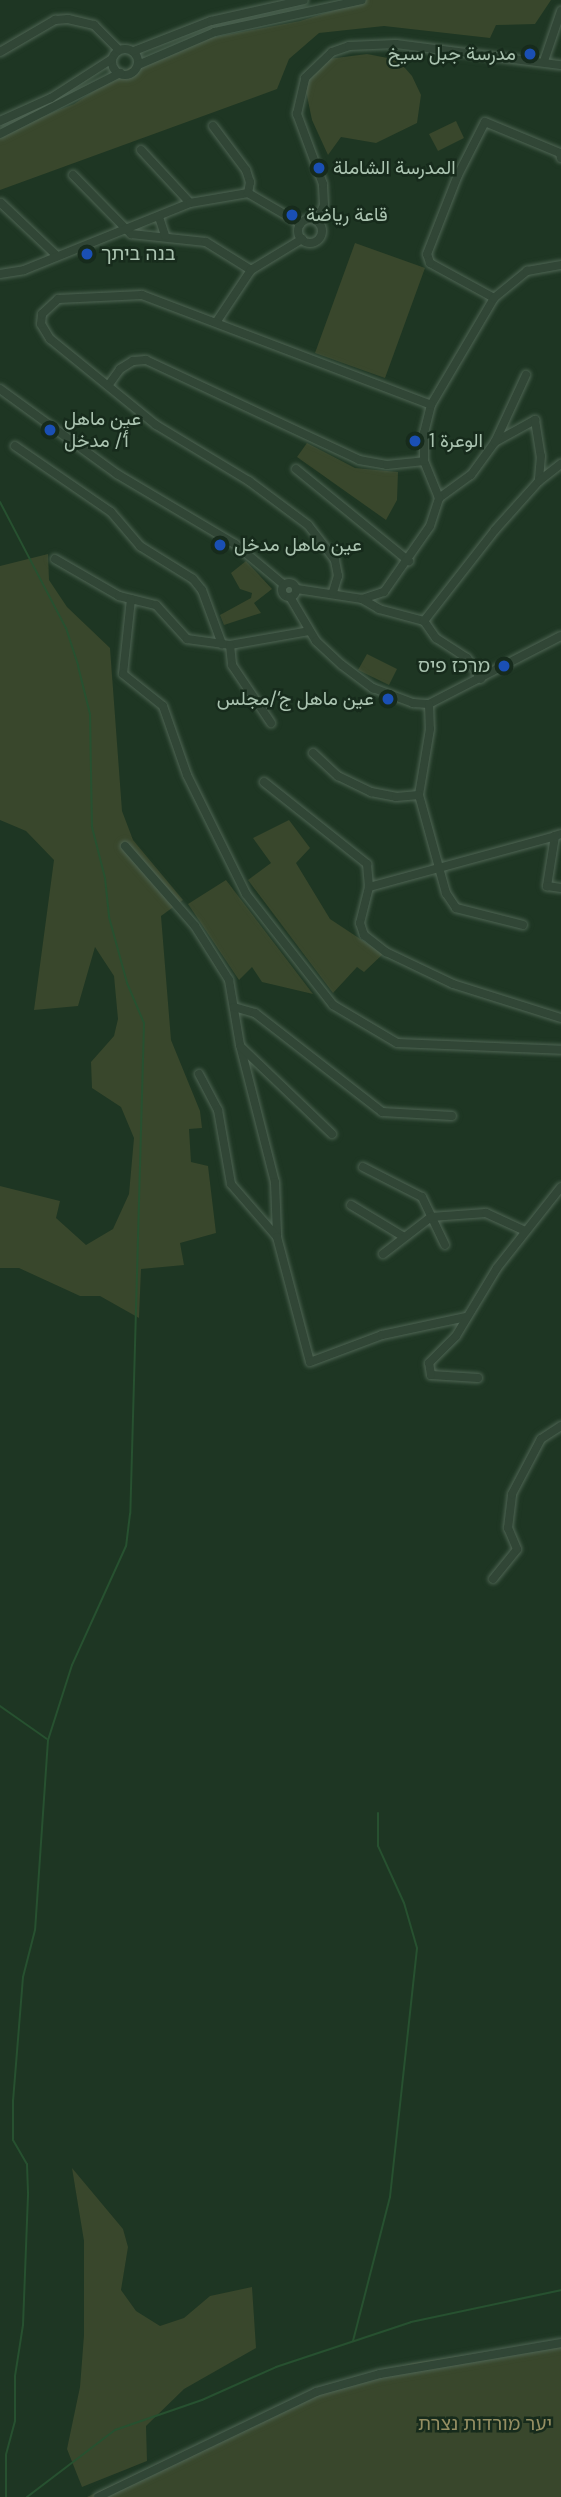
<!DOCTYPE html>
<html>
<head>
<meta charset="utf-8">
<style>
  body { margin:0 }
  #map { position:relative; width:561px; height:2497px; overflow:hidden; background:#1e3623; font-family:"DM Sans",Vazirmatn,"Noto Sans Hebrew",sans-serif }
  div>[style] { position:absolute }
  .green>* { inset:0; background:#39472c }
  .stream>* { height:2px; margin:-1px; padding:0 1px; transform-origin:1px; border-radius:1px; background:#275130 }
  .roads { filter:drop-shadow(0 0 2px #4f6554) drop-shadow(0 0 2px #4f6554) }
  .minor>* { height:8px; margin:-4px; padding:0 4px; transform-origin:4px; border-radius:4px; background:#314636 }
  .minor>.ring { margin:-4px; padding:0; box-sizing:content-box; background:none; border:8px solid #314636; border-radius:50% }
  .dots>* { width:19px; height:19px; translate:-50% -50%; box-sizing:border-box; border:4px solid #172b1c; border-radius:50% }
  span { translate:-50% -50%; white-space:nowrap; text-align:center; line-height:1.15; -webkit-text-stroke:5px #172b1c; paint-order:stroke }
  .poi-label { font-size:19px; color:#abc4b1 }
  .right { translate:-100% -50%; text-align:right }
  .left { translate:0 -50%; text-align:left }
  .park-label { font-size:19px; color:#958e62 }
</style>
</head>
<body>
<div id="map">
  <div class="green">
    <i style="clip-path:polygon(367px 0,551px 0,535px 24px,496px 25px,490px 38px,384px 26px,319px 33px,289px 59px,277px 89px,0 190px,0 133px,74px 104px,146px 57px,210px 38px,300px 21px)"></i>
    <i style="clip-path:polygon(367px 54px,398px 60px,412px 76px,421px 95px,417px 123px,376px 143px,341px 137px,328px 155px,312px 120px,306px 91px,309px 76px,328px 59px)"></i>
    <i style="clip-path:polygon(456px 121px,464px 138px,438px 151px,429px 134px)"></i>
    <i style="clip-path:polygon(355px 243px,425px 268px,385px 378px,315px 353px)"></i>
    <i style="clip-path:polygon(307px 443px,355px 468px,398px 472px,397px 500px,386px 520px,297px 457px)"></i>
    <i style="clip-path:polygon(48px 554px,49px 580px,67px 607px,110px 648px,122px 811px,133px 840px,183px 900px,161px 916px,171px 1040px,200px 1111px,202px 1128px,189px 1129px,191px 1162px,208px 1166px,216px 1233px,180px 1243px,184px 1265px,141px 1269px,139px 1318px,100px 1296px,80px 1296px,19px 1268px,0 1268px,0 1186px,60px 1201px,56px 1218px,86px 1245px,113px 1229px,129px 1194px,134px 1138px,121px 1107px,92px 1088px,91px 1062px,114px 1036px,118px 1019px,114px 976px,95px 947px,78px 1006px,34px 1010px,54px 860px,26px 831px,0 820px,0 566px)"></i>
    <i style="clip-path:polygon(246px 561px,272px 589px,254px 603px,261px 613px,224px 625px,220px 615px,251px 598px,252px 593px,240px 589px,231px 573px)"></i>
    <i style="clip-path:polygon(367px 654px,397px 669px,389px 685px,358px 670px)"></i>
    <i style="clip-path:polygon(289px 820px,310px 848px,296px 863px,330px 919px,383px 954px,364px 972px,357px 967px,333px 993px,248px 880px,271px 863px,253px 838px)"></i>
    <i style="clip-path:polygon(226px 880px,313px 994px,262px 982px,252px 967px,239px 980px,188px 904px)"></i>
    <i style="clip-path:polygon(72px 2168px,123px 2229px,128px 2247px,121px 2290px,136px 2311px,160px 2326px,184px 2318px,210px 2296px,252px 2287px,256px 2348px,184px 2389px,146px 2426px,147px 2461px,82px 2487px,67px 2449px,80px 2387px,84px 2335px,84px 2241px)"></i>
    <i style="clip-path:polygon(561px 2340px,561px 2497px,87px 2497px,317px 2389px,413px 2363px)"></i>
  </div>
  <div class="stream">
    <i style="left:0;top:502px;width:142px;rotate:62.4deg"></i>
    <i style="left:66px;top:628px;width:40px;rotate:72deg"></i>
    <i style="left:78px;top:666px;width:49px;rotate:76deg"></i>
    <i style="left:90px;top:714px;width:113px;rotate:89deg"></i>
    <i style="left:92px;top:827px;width:53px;rotate:75.7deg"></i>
    <i style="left:105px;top:878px;width:39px;rotate:84deg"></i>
    <i style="left:109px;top:917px;width:68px;rotate:74.7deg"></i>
    <i style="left:127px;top:983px;width:43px;rotate:67deg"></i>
    <i style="left:144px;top:1023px;width:491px;rotate:91.6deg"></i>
    <i style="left:130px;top:1514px;width:32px;rotate:97deg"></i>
    <i style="left:126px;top:1546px;width:131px;rotate:114.4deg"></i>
    <i style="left:72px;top:1665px;width:79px;rotate:107.7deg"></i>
    <i style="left:48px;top:1740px;width:190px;rotate:93.9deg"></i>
    <i style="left:35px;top:1930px;width:49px;rotate:104.3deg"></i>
    <i style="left:23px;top:1977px;width:123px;rotate:94.6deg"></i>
    <i style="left:13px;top:2100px;width:40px;rotate:90deg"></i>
    <i style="left:13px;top:2140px;width:28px;rotate:60deg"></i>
    <i style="left:27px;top:2164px;width:31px;rotate:88deg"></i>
    <i style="left:28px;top:2195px;width:130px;rotate:92.2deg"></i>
    <i style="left:23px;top:2325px;width:52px;rotate:98.9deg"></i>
    <i style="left:15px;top:2376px;width:45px;rotate:90deg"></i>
    <i style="left:15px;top:2421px;width:35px;rotate:105deg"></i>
    <i style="left:6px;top:2455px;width:42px;rotate:90deg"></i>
    <i style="left:0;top:1706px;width:57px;rotate:35.1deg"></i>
    <i style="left:353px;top:2341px;width:149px;rotate:-75.6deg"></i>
    <i style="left:390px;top:2197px;width:250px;rotate:-83.8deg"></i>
    <i style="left:417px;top:1948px;width:47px;rotate:-106.1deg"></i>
    <i style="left:404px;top:1903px;width:63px;rotate:-114.5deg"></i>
    <i style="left:378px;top:1846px;width:33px;rotate:-90deg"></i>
    <i style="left:27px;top:2497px;width:111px;rotate:-37.3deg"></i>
    <i style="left:115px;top:2430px;width:92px;rotate:-19deg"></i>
    <i style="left:202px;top:2400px;width:81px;rotate:-24deg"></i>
    <i style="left:276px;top:2367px;width:142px;rotate:-18.4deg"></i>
    <i style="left:411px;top:2322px;width:153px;rotate:-12deg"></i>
  </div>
  <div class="roads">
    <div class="minor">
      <i class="ring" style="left:112px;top:49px;width:18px;height:18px"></i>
      <i style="left:134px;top:51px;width:83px;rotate:-21.3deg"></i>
      <i style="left:211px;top:21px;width:95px;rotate:-12.7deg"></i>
      <i style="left:0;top:52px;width:64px;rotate:-30.2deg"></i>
      <i style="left:55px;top:20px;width:13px;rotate:-4deg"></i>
      <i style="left:68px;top:19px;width:27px;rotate:13deg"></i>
      <i style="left:94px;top:25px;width:35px;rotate:45deg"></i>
      <i style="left:544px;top:61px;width:53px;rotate:-71.2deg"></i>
      <i style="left:138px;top:65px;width:84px;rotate:-23.2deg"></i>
      <i style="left:215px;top:32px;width:150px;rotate:-12.3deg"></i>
      <i style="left:0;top:121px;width:56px;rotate:-24.3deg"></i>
      <i style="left:51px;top:98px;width:72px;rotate:-32.6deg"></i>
      <i style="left:213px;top:126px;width:55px;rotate:53.1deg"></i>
      <i style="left:246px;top:170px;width:13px;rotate:72deg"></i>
      <i style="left:250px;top:182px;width:11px;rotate:100deg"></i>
      <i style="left:0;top:134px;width:135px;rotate:-26.9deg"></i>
      <i style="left:141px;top:150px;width:72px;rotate:47.2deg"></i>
      <i style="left:73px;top:175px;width:83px;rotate:45.5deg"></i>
      <i style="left:131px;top:234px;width:75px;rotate:6.1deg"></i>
      <i style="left:206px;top:242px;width:53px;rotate:31.9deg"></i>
      <i style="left:1px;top:203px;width:77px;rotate:43.4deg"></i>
      <i style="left:159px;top:217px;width:20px;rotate:72deg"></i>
      <i class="ring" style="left:298px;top:219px;width:16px;height:16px"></i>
      <i style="left:317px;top:221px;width:17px;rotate:-66deg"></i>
      <i style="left:324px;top:205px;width:21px;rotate:-93deg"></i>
      <i style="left:323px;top:184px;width:75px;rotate:-110.4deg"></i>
      <i style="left:297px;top:114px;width:37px;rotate:-77deg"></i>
      <i style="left:305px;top:78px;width:37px;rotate:-44deg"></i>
      <i style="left:332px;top:52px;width:18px;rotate:-19deg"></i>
      <i style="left:349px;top:46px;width:47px;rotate:-2.4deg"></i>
      <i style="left:396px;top:44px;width:166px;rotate:7.3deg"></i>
      <i style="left:0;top:274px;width:24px;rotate:-9deg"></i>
      <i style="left:24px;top:270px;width:179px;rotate:-22deg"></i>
      <i style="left:190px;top:203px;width:59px;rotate:-9.8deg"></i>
      <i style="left:248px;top:193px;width:61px;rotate:30.3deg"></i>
      <i style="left:494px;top:298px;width:73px;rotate:-151.3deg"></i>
      <i style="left:430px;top:263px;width:9px;rotate:-108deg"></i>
      <i style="left:427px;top:254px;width:85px;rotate:-68.6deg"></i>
      <i style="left:458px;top:175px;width:59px;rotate:-63deg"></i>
      <i style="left:485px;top:122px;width:81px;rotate:22.5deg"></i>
      <i style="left:560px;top:153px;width:5px;rotate:79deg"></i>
      <i style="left:217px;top:321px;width:61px;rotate:-56.3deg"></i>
      <i style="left:251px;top:270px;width:60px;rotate:-31.3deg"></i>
      <i style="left:110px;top:383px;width:17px;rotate:-54deg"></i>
      <i style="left:120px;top:369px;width:15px;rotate:-32deg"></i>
      <i style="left:133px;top:361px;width:13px;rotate:-4deg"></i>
      <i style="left:146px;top:360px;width:235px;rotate:25.1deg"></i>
      <i style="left:359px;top:460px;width:28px;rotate:10deg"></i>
      <i style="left:387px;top:465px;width:37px;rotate:-6deg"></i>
      <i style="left:0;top:389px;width:145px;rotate:36deg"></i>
      <i style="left:117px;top:474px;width:137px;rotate:30.7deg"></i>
      <i style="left:235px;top:544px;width:64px;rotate:39.9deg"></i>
      <i style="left:495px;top:442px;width:46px;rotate:-28.8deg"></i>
      <i style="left:535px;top:420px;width:36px;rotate:81deg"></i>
      <i style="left:541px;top:456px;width:25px;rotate:95deg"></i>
      <i style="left:15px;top:446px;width:116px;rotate:34.5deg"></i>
      <i style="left:111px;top:512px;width:45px;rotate:49.5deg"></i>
      <i style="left:140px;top:546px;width:62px;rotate:31.9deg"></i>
      <i style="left:193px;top:579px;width:14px;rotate:51deg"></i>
      <i style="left:202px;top:590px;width:58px;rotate:69.7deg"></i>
      <i style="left:296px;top:469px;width:146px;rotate:39.2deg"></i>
      <i style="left:439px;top:498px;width:39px;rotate:-36deg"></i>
      <i style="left:471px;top:475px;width:41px;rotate:-54deg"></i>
      <i style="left:495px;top:442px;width:74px;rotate:-65.2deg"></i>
      <i style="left:55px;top:559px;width:74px;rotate:30deg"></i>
      <i style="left:119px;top:596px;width:38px;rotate:14deg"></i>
      <i style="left:156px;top:605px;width:46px;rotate:47.6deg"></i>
      <i style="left:187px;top:639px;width:43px;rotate:7.9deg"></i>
      <i style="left:230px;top:645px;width:80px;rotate:-10deg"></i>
      <i class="ring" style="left:282px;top:583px;width:6px;height:6px"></i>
      <i style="left:297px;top:589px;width:66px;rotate:8.7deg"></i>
      <i style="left:362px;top:599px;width:23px;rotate:-18deg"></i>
      <i style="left:384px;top:592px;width:80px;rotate:-55.1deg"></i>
      <i style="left:430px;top:526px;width:29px;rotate:-72deg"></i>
      <i style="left:439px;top:498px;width:40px;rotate:-112deg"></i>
      <i style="left:424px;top:461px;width:28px;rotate:-90deg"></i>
      <i style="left:424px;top:433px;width:29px;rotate:-76deg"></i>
      <i style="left:431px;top:405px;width:124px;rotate:-59.5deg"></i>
      <i style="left:494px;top:298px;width:43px;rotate:-39.3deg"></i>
      <i style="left:527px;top:271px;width:35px;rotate:-10deg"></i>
      <i style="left:333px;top:592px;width:17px;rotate:-73deg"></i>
      <i style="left:338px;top:576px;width:16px;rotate:-101deg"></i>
      <i style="left:335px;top:560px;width:44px;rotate:-127.6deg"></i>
      <i style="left:308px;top:525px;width:74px;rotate:-143.3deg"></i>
      <i style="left:249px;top:481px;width:109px;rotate:-148.9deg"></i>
      <i style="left:156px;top:425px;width:136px;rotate:-140.9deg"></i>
      <i style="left:50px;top:339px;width:17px;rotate:-121deg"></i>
      <i style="left:41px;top:324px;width:10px;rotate:-84deg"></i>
      <i style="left:42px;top:314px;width:22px;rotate:-43deg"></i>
      <i style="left:58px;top:299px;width:84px;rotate:-2.7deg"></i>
      <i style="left:142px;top:295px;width:309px;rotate:20.8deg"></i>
      <i style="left:290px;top:597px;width:51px;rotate:59.4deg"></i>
      <i style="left:316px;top:641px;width:35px;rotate:43deg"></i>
      <i style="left:342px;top:665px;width:39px;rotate:37deg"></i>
      <i style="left:373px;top:688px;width:43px;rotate:20.6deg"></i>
      <i style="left:413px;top:703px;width:16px;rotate:4deg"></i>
      <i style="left:429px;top:704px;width:148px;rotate:-27.3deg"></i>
      <i style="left:131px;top:599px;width:75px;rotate:96.1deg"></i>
      <i style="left:123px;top:674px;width:51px;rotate:38.7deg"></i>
      <i style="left:163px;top:706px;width:73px;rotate:70.8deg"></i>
      <i style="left:187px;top:775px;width:133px;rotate:63.6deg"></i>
      <i style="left:246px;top:894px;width:141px;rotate:51.9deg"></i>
      <i style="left:333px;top:1005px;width:74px;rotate:30.7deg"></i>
      <i style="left:397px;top:1043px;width:164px;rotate:2.4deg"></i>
      <i style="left:362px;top:599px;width:20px;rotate:30deg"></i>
      <i style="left:379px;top:609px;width:47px;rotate:14.9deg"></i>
      <i style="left:424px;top:621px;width:21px;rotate:55deg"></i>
      <i style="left:436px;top:638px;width:37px;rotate:33deg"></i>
      <i style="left:467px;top:658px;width:25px;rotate:56deg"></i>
      <i style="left:424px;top:621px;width:115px;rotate:-52deg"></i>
      <i style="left:495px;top:530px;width:66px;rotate:-48.1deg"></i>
      <i style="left:539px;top:481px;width:28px;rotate:-38deg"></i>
      <i style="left:230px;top:645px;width:20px;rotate:84deg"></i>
      <i style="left:232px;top:665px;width:70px;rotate:56.1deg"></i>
      <i style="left:429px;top:704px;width:25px;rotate:88deg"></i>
      <i style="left:430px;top:729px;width:67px;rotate:99.5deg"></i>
      <i style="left:419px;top:795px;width:102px;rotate:74.6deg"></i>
      <i style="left:446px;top:893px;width:18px;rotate:56deg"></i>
      <i style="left:456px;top:908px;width:69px;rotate:14.2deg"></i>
      <i style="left:313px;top:753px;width:34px;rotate:43deg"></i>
      <i style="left:338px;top:776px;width:37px;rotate:26deg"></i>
      <i style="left:371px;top:792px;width:25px;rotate:11deg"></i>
      <i style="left:396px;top:797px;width:23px;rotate:-5deg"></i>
      <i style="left:264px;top:782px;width:132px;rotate:38.5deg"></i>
      <i style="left:367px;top:864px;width:23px;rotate:85deg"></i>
      <i style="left:369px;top:887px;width:37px;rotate:104deg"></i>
      <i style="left:360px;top:923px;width:13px;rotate:72deg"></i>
      <i style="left:364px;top:935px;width:28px;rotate:38deg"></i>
      <i style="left:386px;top:952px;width:74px;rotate:25.5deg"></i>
      <i style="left:453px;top:984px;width:113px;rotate:17.5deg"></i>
      <i style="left:561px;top:834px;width:6px;rotate:162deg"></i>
      <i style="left:555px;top:836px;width:51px;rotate:99.1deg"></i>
      <i style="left:547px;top:886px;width:14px;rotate:8deg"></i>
      <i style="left:125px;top:846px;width:106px;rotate:48.8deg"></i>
      <i style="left:195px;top:926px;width:64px;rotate:57.8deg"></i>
      <i style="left:229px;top:980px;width:66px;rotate:80.4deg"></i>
      <i style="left:240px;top:1045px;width:141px;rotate:75.7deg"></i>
      <i style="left:275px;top:1182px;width:53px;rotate:87.8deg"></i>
      <i style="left:369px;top:887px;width:193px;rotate:-15.3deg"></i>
      <i style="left:234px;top:1007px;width:22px;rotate:16deg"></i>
      <i style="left:255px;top:1013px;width:161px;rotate:37.9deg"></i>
      <i style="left:382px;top:1112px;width:70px;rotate:3.3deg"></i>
      <i style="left:241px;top:1047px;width:126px;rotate:43.7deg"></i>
      <i style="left:199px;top:1074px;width:41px;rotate:62.2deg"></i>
      <i style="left:218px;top:1110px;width:75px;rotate:80deg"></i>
      <i style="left:231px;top:1184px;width:70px;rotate:49deg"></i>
      <i style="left:277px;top:1237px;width:129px;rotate:75.2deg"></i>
      <i style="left:310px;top:1362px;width:77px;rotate:-20.6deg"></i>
      <i style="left:382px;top:1335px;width:86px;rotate:-12.1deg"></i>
      <i style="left:363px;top:1167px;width:66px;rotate:27deg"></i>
      <i style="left:422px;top:1197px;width:53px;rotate:64.4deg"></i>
      <i style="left:351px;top:1205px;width:62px;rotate:31.1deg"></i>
      <i style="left:383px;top:1254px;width:61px;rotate:-37.6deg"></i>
      <i style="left:431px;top:1217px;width:55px;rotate:-4.2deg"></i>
      <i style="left:486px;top:1213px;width:41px;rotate:24.7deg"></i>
      <i style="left:478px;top:1378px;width:47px;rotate:-176.3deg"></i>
      <i style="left:431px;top:1375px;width:12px;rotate:-99deg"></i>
      <i style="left:429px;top:1363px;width:38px;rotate:-45deg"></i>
      <i style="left:456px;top:1336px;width:79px;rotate:-58.9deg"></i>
      <i style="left:497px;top:1268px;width:103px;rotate:-51.7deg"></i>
      <i style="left:493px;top:1579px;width:38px;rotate:-51deg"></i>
      <i style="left:517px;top:1549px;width:23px;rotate:-113deg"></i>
      <i style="left:508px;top:1528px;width:34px;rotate:-83deg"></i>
      <i style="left:512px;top:1494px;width:62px;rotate:-62.2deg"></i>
      <i style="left:541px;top:1439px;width:24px;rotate:-33deg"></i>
      <i style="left:98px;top:2497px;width:242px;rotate:-25.7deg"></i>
      <i style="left:316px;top:2392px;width:66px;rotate:-15.7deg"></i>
      <i style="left:380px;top:2374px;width:184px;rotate:-9.7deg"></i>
    </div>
  </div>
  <div class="dots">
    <i style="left:530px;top:54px;background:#1a4fb4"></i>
    <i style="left:319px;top:168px;background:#1a4fb4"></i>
    <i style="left:292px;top:215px;background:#1a4fb4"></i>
    <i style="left:87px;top:254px;background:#1a4fb4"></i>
    <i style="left:50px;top:430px;background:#1a4fb4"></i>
    <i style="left:415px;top:441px;background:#1a4fb4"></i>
    <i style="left:220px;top:545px;background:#1a4fb4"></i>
    <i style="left:504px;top:666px;background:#1a4fb4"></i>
    <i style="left:388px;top:699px;background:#1a4fb4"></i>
  </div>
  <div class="poi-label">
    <span class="right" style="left:516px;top:54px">مدرسة جبل سيخ</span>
    <span class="left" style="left:333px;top:168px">المدرسة الشاملة</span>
    <span class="left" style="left:306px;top:215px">قاعة رياضة</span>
    <span class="left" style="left:101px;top:254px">בנה ביתך</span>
    <span class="left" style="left:64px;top:430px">عين ماهل<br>أ‘/ مدخل</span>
    <span class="left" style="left:429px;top:441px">الوعرة 1</span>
    <span class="left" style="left:234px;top:545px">عين ماهل مدخل</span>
    <span class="right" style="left:490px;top:666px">מרכז פיס</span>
    <span class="right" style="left:374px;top:699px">عين ماهل ج‘/مجلس</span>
  </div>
  <div class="park-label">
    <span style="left:485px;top:2424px">יער מורדות נצרת</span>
  </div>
</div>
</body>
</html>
